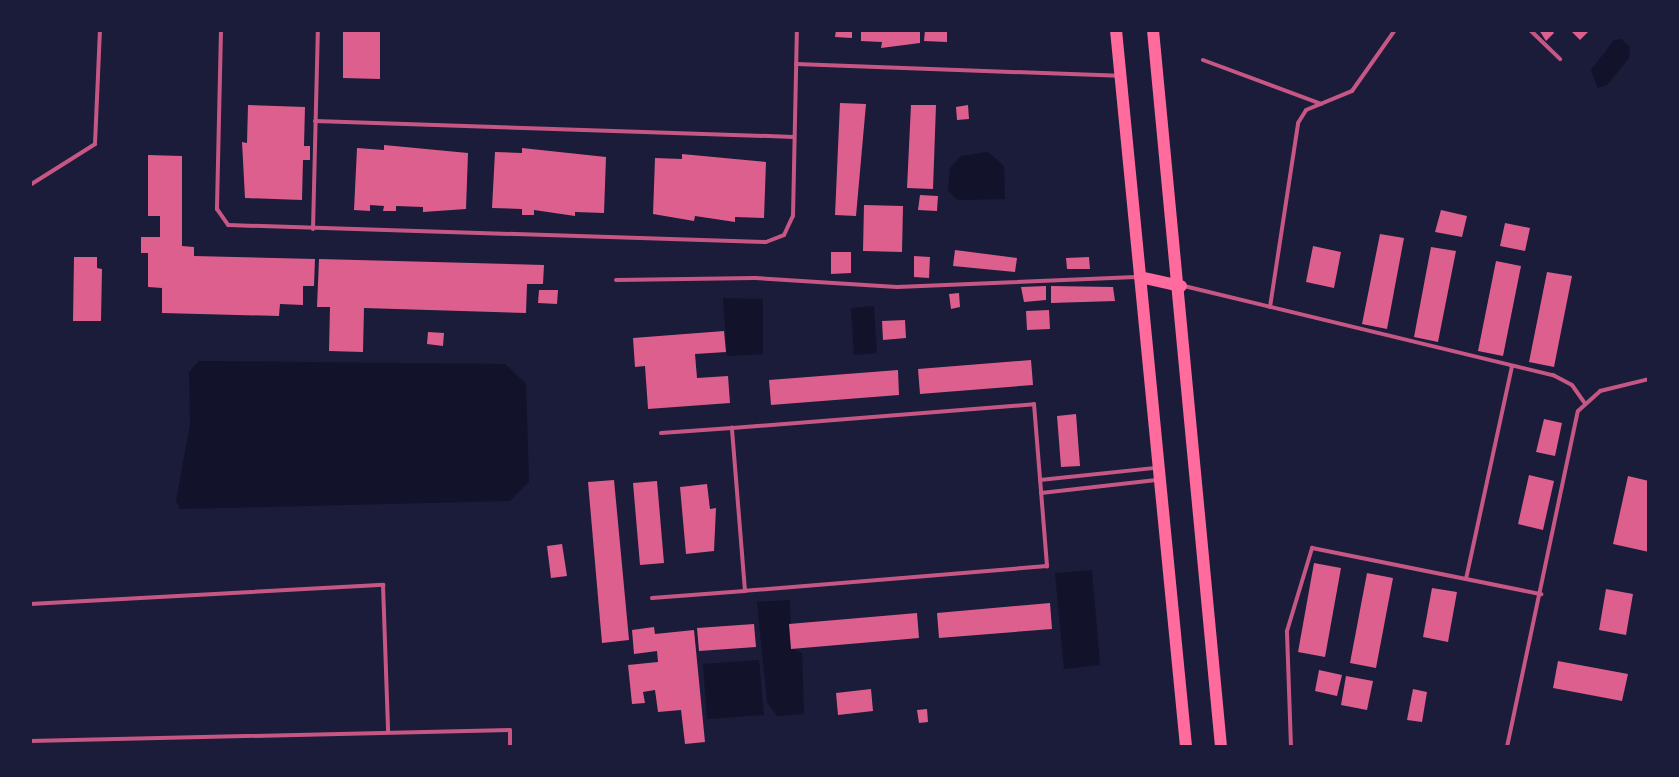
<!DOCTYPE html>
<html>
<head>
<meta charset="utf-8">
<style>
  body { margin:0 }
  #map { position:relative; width:1679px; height:777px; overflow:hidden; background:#1b1b3a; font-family:"Open Sans",sans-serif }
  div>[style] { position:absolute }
  .water>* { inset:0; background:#12122b }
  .building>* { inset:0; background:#dd5f8e }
  .service>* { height:4px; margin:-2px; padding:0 2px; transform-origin:2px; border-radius:2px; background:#c65784 }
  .primary>* { height:12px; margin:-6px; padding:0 6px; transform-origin:6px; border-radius:6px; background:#ff6b9d }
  span { translate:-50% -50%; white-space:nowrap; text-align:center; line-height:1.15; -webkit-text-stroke:6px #1b1b3a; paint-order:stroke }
  .frame { position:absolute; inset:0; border:32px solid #1b1b3a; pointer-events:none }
</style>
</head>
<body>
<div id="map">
  <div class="water">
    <i style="clip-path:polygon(1621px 39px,1630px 47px,1629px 58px,1607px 85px,1598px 88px,1591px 70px,1614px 40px)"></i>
    <i style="clip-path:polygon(988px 152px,1004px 166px,1005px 199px,958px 200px,948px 191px,950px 168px,961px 156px)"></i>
    <i style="clip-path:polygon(723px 298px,763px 299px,763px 354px,727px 356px)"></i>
    <i style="clip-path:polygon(874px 306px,877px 353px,854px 355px,851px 308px)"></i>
    <i style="clip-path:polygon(199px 361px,505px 364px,526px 384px,529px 482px,510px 501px,180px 509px,176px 501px,190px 424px,189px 372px)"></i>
    <i style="clip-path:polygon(1092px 570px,1100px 665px,1064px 669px,1055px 573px)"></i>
    <i style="clip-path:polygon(790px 600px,791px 648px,802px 653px,804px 714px,777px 716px,767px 702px,757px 602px)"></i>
    <i style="clip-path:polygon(759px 660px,764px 715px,707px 719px,703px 664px)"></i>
  </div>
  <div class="building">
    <i style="clip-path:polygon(343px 30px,380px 30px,380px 79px,343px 78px)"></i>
    <i style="clip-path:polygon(836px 30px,852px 30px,852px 38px,835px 37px)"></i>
    <i style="clip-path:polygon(861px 30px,920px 30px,920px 43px,881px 48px,882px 42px,861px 41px)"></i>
    <i style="clip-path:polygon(925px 30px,947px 30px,947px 42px,924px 41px)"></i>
    <i style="clip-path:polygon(1539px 30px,1552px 30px,1554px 33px,1546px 41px)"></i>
    <i style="clip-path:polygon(1570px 30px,1590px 30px,1580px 40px)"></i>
    <i style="clip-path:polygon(840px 103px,866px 104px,856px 216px,835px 215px)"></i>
    <i style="clip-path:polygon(248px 105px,305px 107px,304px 146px,310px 146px,310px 160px,303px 160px,302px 200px,245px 198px,242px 142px,247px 143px)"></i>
    <i style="clip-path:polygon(911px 105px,936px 105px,933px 189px,907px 188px)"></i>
    <i style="clip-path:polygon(968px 105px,969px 119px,957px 120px,956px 107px)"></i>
    <i style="clip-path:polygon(384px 145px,468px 153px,466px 209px,423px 212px,423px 207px,396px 206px,396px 211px,383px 211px,384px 206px,370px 205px,370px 211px,354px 210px,357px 148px,384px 150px)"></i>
    <i style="clip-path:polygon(522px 148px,606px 157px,604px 213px,575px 212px,575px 216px,534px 210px,534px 215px,522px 215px,522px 209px,492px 208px,495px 152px,522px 153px)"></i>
    <i style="clip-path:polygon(682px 154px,766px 162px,764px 218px,735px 217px,735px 222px,695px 216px,694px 221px,653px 214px,655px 158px,682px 159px)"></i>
    <i style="clip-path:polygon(148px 155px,182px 156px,182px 246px,194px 247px,194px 256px,315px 259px,314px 286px,303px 286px,303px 305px,280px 304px,279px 316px,162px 313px,162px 288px,148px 287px,148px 253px,141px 253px,141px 237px,160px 237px,160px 216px,148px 216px)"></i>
    <i style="clip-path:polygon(920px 195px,938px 196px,937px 211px,918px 210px)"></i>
    <i style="clip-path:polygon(864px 205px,903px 206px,902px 252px,863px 251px)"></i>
    <i style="clip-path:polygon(1441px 210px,1467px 216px,1462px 237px,1435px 232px)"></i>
    <i style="clip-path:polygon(1505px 223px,1530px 228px,1525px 251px,1500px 246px)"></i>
    <i style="clip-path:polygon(1380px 234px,1404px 238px,1387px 329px,1362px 324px)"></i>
    <i style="clip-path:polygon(1313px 246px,1341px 252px,1334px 288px,1306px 282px)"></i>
    <i style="clip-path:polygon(1431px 247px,1456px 251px,1438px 342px,1414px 337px)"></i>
    <i style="clip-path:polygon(955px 250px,1017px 258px,1015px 272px,953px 266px)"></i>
    <i style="clip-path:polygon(831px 252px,851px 252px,851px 273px,831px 274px)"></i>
    <i style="clip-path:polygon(914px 256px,930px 257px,929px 278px,914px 277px)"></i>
    <i style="clip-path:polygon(74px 257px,97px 257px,97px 268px,102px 269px,101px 321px,73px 321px)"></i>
    <i style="clip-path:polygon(1089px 257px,1090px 269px,1067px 269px,1066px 258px)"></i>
    <i style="clip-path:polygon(319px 259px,544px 265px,543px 284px,527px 284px,526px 313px,364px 308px,363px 352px,329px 351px,330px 307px,317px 307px)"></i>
    <i style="clip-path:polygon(1496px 261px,1521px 266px,1503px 356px,1478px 351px)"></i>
    <i style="clip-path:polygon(1547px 272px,1572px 276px,1554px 367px,1529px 362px)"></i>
    <i style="clip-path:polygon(1046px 286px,1046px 300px,1024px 302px,1021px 287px)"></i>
    <i style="clip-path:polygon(1051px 286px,1113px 287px,1115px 301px,1051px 303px)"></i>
    <i style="clip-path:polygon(539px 290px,558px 290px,557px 304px,538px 303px)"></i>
    <i style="clip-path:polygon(959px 293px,960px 307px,951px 309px,949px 294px)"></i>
    <i style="clip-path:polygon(1049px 310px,1050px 329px,1027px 330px,1026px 311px)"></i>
    <i style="clip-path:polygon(905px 320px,906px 338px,883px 340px,882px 321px)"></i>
    <i style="clip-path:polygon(724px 331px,726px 352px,695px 354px,697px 378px,728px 376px,730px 403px,648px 409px,645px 366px,635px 367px,633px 338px)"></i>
    <i style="clip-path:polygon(428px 332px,444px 333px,443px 346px,427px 344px)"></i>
    <i style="clip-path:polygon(1031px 360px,1033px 385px,920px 394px,918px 369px)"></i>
    <i style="clip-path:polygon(898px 370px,899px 395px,771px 405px,769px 380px)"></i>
    <i style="clip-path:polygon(1076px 414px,1080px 466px,1061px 467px,1057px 416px)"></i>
    <i style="clip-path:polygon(1544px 419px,1562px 423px,1555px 456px,1536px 452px)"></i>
    <i style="clip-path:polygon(1529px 475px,1554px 481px,1543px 530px,1518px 524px)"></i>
    <i style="clip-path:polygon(1628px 476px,1649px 481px,1649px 552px,1613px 544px)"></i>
    <i style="clip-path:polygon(614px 480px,629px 640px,602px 643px,588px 482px)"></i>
    <i style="clip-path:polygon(657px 481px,664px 563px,640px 565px,633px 483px)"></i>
    <i style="clip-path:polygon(707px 484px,710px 509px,716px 508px,714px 551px,686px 554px,680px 487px)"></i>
    <i style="clip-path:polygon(562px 544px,567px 576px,551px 578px,547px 546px)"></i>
    <i style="clip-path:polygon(1314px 563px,1341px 568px,1325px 657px,1298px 652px)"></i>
    <i style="clip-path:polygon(1367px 573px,1393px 578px,1376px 668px,1350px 663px)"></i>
    <i style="clip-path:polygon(1432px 588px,1457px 592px,1448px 642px,1423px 637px)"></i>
    <i style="clip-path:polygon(1606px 589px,1633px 594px,1626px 635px,1599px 630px)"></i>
    <i style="clip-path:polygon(1050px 603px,1052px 629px,939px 638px,937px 613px)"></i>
    <i style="clip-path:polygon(917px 613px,919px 638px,791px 649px,789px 624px)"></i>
    <i style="clip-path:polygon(754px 624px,756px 647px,699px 651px,697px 628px)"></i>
    <i style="clip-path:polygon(654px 627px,655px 634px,694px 630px,705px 742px,685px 744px,681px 710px,658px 712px,655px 690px,643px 692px,645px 703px,632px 704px,628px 665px,658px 662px,657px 651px,634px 654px,632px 630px)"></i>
    <i style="clip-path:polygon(1558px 661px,1628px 674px,1622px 701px,1553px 688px)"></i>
    <i style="clip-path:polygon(1319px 670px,1342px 675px,1337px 696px,1315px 691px)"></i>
    <i style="clip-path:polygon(1346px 676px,1373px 681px,1367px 710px,1341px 705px)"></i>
    <i style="clip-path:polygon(871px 689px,873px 711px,838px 715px,836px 693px)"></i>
    <i style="clip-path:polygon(1413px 689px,1427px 692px,1422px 722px,1407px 720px)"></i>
    <i style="clip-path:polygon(927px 709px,928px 722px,919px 723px,917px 710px)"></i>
  </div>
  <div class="service">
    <i style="left:221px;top:30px;width:179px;rotate:91.3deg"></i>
    <i style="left:217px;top:209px;width:19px;rotate:55deg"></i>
    <i style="left:228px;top:225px;width:538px;rotate:1.81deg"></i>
    <i style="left:766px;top:242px;width:19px;rotate:-21deg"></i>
    <i style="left:784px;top:235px;width:21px;rotate:-65deg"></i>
    <i style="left:793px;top:216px;width:186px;rotate:-88.8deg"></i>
    <i style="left:1530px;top:30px;width:42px;rotate:44deg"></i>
    <i style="left:1203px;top:60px;width:126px;rotate:20.4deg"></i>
    <i style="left:796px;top:64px;width:323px;rotate:2.1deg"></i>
    <i style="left:315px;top:121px;width:479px;rotate:1.9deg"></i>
    <i style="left:30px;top:185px;width:77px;rotate:-32.2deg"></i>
    <i style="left:95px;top:144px;width:114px;rotate:-87.5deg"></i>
    <i style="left:313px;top:229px;width:199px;rotate:-88.6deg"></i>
    <i style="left:616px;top:280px;width:139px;rotate:-0.8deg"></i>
    <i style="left:755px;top:278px;width:142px;rotate:3.6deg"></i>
    <i style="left:897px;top:287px;width:239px;rotate:-2.4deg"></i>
    <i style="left:1184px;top:286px;width:380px;rotate:13.6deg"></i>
    <i style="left:1553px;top:375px;width:21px;rotate:28deg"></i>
    <i style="left:1572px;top:385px;width:21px;rotate:55deg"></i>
    <i style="left:1270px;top:307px;width:186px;rotate:-81.3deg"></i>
    <i style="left:1298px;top:123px;width:15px;rotate:-58deg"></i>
    <i style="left:1306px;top:110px;width:50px;rotate:-22.4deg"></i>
    <i style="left:1352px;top:91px;width:75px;rotate:-54.8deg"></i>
    <i style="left:1034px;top:404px;width:163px;rotate:85.4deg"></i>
    <i style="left:1047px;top:566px;width:303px;rotate:175.3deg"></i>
    <i style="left:745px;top:591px;width:164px;rotate:-94.6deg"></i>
    <i style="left:732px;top:428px;width:303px;rotate:-4.5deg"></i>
    <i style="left:661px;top:433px;width:71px;rotate:-4deg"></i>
    <i style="left:1040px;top:480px;width:116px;rotate:-6deg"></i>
    <i style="left:1041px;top:493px;width:116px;rotate:-6.4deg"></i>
    <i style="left:1466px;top:579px;width:218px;rotate:-77.8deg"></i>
    <i style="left:652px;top:598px;width:93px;rotate:-4.3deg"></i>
    <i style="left:30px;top:604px;width:354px;rotate:-3.1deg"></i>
    <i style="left:383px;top:585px;width:146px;rotate:88deg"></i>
    <i style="left:30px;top:741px;width:480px;rotate:-1.3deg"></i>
    <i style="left:510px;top:730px;width:17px;rotate:90deg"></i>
    <i style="left:1291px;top:747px;width:116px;rotate:-92deg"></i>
    <i style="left:1287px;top:631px;width:87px;rotate:-73.2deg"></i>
    <i style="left:1312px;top:548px;width:234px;rotate:11.4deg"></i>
    <i style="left:1507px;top:747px;width:343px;rotate:-78.1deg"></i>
    <i style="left:1578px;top:411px;width:30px;rotate:-42deg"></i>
    <i style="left:1600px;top:391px;width:50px;rotate:-13.8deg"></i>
  </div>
  <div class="primary">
    <i style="left:1116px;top:30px;width:720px;rotate:84.42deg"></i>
    <i style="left:1153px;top:30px;width:720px;rotate:84.58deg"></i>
    <i style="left:1140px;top:277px;width:42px;rotate:12.4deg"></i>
  </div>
  <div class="frame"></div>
</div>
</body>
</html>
